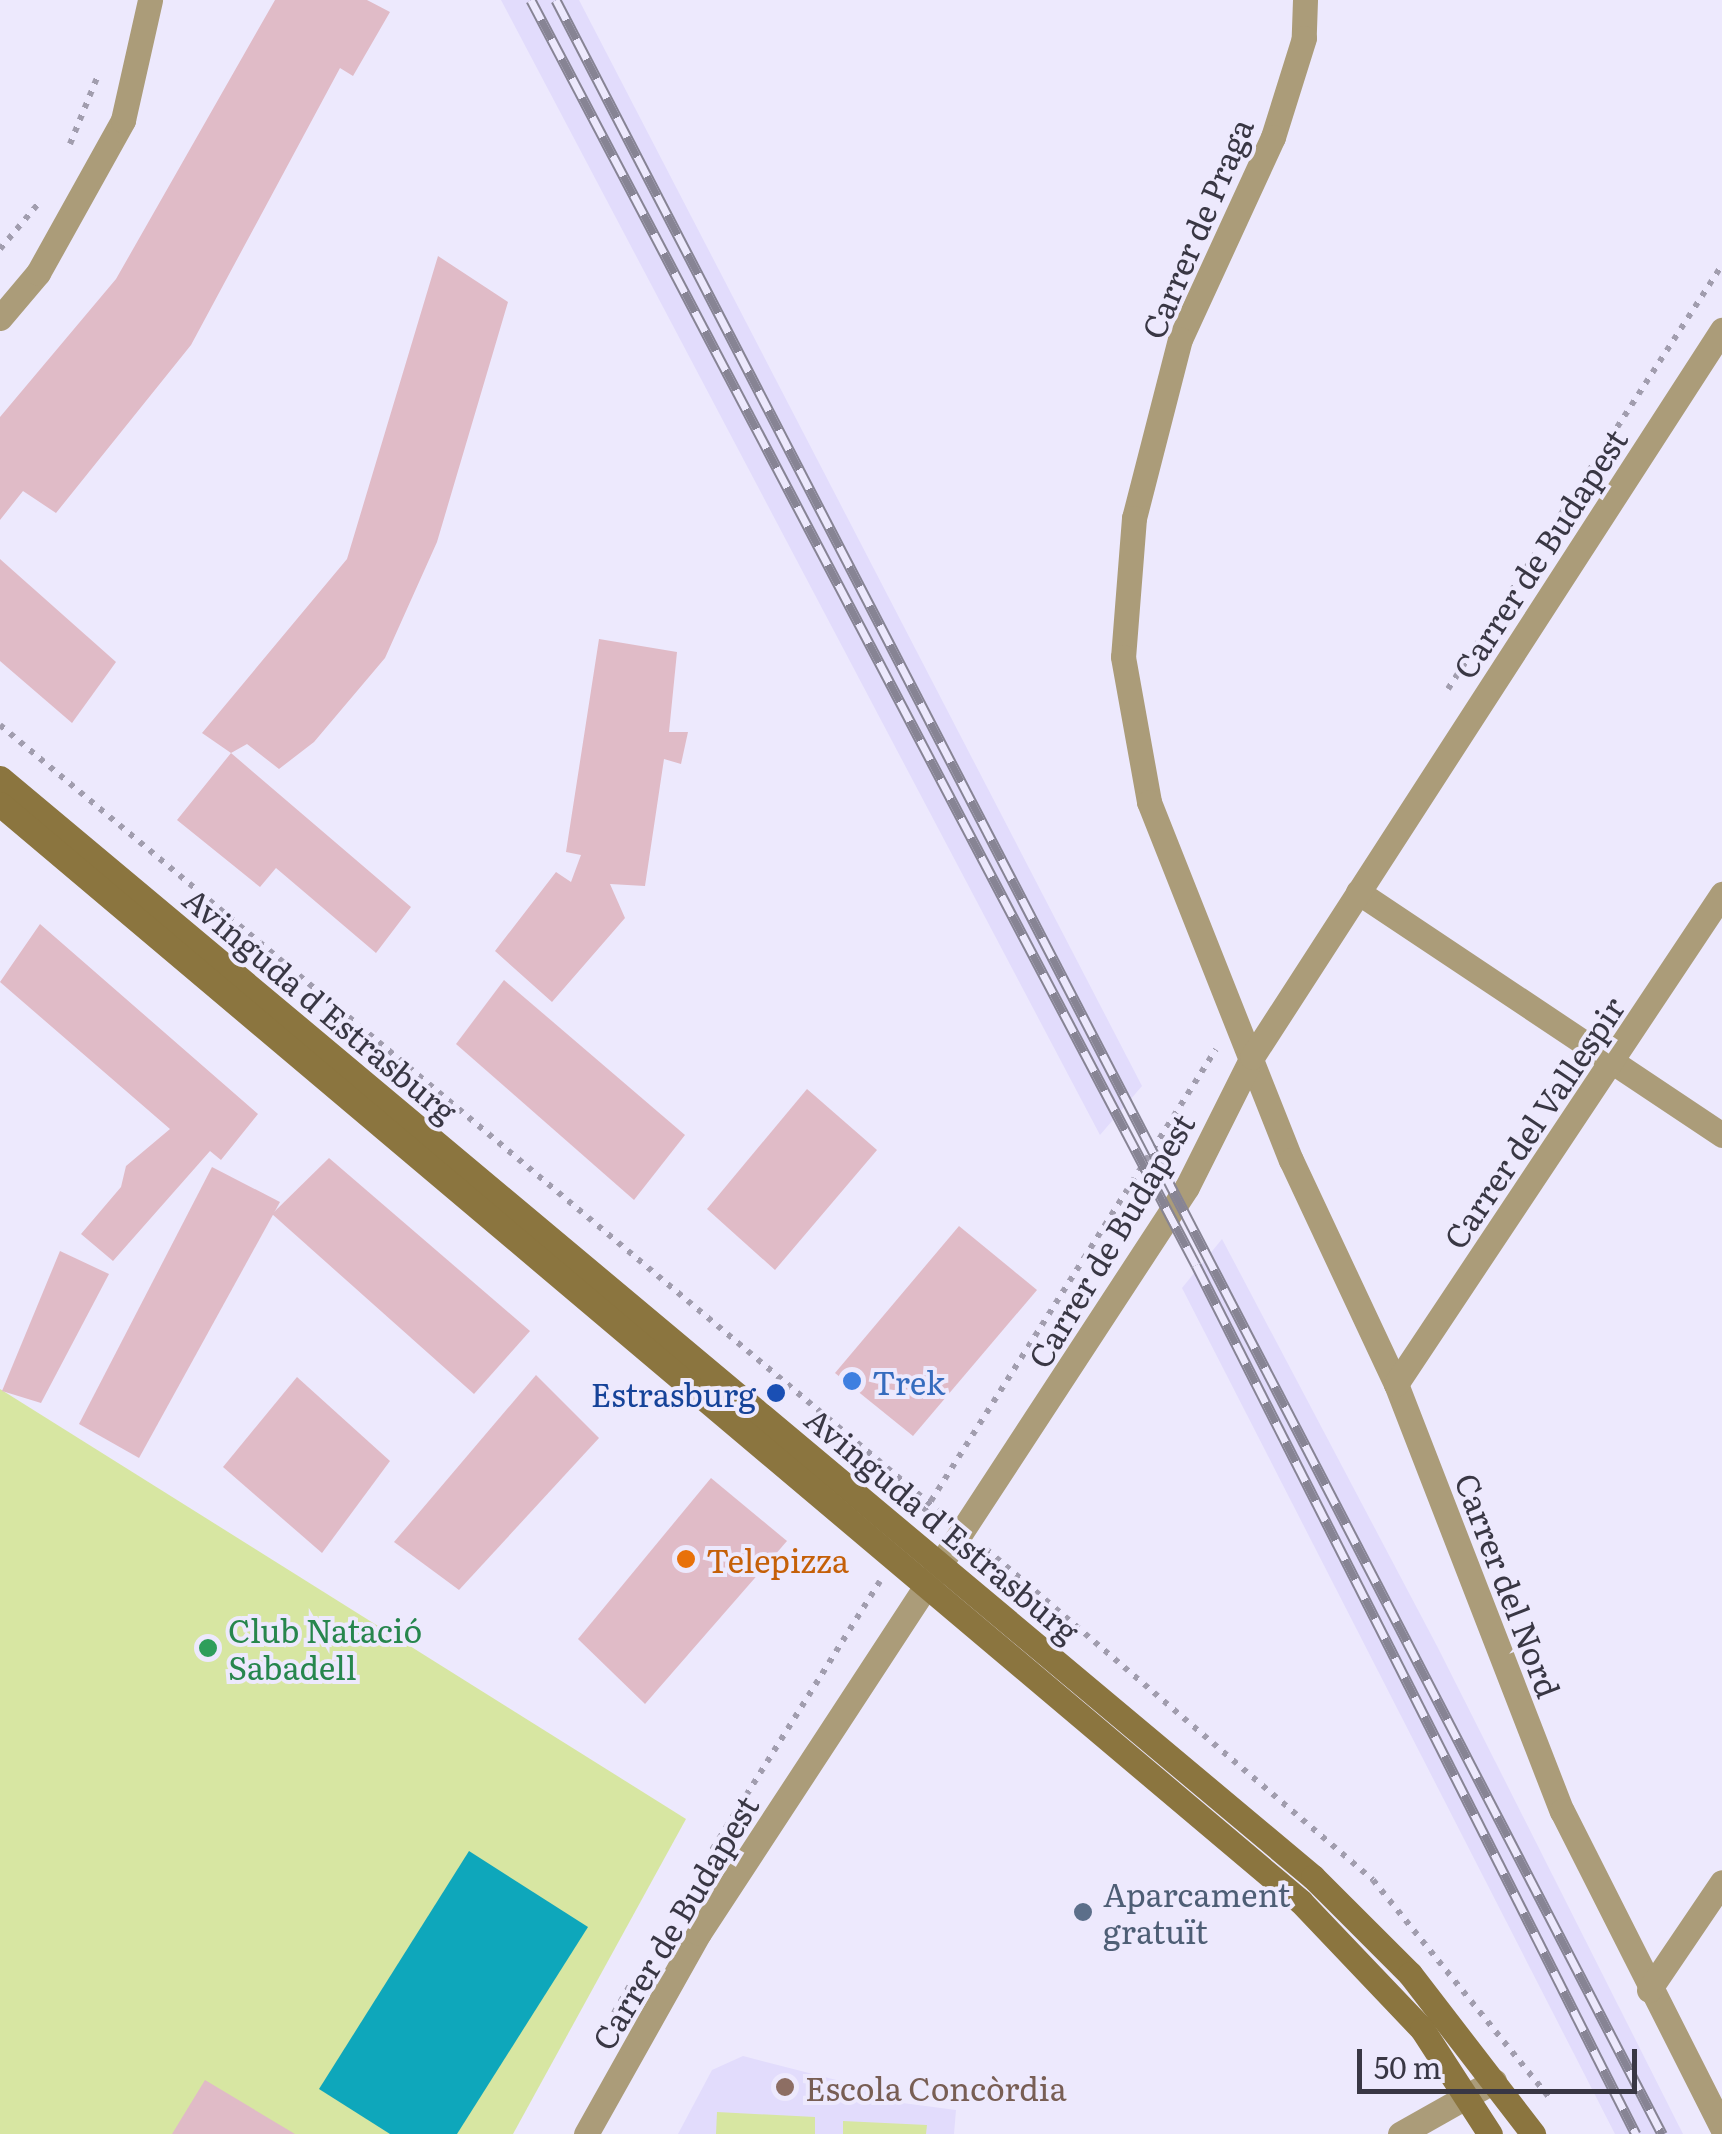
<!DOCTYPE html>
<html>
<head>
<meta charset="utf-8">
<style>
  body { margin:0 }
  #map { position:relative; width:1722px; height:2134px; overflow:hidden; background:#ede9fd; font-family:Literata,serif }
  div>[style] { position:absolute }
  .built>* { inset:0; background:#e2dcfc }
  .green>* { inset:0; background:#d7e6a2 }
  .water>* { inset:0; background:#0ea7bb }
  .building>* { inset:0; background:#e0bbc7 }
  .path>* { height:6px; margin-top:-3px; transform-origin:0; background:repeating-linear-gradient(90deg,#a19dae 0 5px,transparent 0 13px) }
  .minor>* { height:25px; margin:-12.5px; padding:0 12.5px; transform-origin:12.5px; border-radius:12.5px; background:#ab9c79 }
  .secondary>* { height:25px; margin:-12.5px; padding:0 12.5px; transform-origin:12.5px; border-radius:12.5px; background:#8b753f }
  .rail>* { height:11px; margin-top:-5.5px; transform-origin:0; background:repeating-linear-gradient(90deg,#ede9fd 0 22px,#878494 0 44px); box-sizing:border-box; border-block:2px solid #878494 }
  .dots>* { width:28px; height:28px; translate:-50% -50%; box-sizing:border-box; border:5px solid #ede9fd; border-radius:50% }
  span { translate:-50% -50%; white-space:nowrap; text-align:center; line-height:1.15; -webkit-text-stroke:8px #ede9fd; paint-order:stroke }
  .street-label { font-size:32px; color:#393744 }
  .shop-label { font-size:32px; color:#366cbe }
  .left { translate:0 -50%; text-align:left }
  .transit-label { font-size:32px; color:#164399 }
  .right { translate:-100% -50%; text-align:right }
  .food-label { font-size:32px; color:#c56008 }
  .leisure-label { font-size:32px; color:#27864d }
  .service-label { font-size:32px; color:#4e5e75 }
  .education-label { font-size:32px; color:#785e54 }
  .scale { position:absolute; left:1357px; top:2049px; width:280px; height:45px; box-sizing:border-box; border:5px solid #393744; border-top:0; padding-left:12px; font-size:30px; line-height:35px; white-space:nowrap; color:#393744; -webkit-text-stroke:8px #ede9fd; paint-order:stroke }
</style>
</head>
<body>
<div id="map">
  <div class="built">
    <i style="clip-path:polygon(501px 0,579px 0,1142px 1086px,1100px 1135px)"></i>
    <i style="clip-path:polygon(1222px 1239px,1437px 1646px,1683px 2134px,1615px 2134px,1182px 1288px)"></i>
    <i style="clip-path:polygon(743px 2056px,895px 2095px,895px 2102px,956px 2110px,954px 2134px,678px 2134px,712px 2070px)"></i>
  </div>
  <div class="green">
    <i style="clip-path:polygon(0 1389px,686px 1819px,513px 2134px,0 2134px)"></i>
    <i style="clip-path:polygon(717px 2112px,815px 2117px,815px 2134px,716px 2134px)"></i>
    <i style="clip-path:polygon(843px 2121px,927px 2125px,926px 2134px,843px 2134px)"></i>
  </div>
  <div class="water">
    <i style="clip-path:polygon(469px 1851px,588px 1927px,457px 2134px,390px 2134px,319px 2089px)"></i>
  </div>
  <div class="building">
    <i style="clip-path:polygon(275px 0,367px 0,390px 12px,353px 76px,340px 68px,191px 345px,56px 513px,23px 491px,0 520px,0 417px,116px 279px)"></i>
    <i style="clip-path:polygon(438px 256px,508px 302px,437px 542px,385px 658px,314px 742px,279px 769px,247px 744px,231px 753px,202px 733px,347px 559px)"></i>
    <i style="clip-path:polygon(0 559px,116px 662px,72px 723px,0 661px)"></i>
    <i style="clip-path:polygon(599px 639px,677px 652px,669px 732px,688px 732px,681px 764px,664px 759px,645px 886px,610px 884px,625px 918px,552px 1002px,495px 951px,556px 872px,571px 882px,581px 855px,566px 852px)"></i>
    <i style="clip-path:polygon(231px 753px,411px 907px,376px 953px,276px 868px,260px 887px,177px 820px)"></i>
    <i style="clip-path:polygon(40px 924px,258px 1114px,221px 1160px,210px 1151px,113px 1261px,81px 1234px,121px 1187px,126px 1166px,170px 1129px,0 982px)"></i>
    <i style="clip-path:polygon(504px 980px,685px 1135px,634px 1200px,456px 1044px)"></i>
    <i style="clip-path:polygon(807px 1089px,877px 1150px,775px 1270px,707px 1209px)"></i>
    <i style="clip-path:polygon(329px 1158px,530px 1331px,474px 1394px,272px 1214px)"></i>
    <i style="clip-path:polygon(212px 1167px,280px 1202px,139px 1458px,79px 1424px)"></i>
    <i style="clip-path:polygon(959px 1226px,1037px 1290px,913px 1436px,835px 1373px)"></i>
    <i style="clip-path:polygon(60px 1251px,109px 1274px,41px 1403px,2px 1391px)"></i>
    <i style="clip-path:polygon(536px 1375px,599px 1438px,459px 1590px,394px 1542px)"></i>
    <i style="clip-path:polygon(297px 1377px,390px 1461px,322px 1553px,223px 1467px)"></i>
    <i style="clip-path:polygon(711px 1478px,787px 1541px,645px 1704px,578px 1639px)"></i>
    <i style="clip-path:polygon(205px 2080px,295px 2134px,172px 2134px)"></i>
  </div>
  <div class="path">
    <i style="left:70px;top:144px;width:77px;rotate:-67.8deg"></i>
    <i style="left:0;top:249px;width:59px;rotate:-49.8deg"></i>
    <i style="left:1448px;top:689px;width:505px;rotate:-57.13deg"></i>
    <i style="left:0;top:725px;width:1227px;rotate:39.94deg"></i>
    <i style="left:924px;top:1512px;width:547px;rotate:-57.76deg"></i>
    <i style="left:986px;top:1549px;width:509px;rotate:40.54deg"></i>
    <i style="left:1373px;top:1880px;width:284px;rotate:51deg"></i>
    <i style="left:712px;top:1850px;width:317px;rotate:-58deg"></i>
    <i style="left:614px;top:2013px;width:32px;rotate:-60deg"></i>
  </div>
  <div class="minor">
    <i style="left:1305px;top:0;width:38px;rotate:92deg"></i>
    <i style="left:1304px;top:38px;width:104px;rotate:107.4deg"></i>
    <i style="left:1273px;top:137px;width:222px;rotate:114.7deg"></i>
    <i style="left:1180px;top:339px;width:185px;rotate:104.4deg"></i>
    <i style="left:1134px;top:518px;width:139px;rotate:94.5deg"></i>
    <i style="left:1123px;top:657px;width:147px;rotate:79.8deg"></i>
    <i style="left:1149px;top:802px;width:385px;rotate:68.4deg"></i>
    <i style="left:1291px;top:1160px;width:247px;rotate:64.9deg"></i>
    <i style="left:1396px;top:1384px;width:458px;rotate:68.8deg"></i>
    <i style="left:1562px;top:1811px;width:355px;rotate:63.2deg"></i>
    <i style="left:0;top:318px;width:59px;rotate:-49.8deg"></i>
    <i style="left:38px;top:273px;width:175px;rotate:-60.9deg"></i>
    <i style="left:123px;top:120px;width:123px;rotate:-77.3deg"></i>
    <i style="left:1358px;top:892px;width:438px;rotate:33.7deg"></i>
    <i style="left:1396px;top:1384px;width:589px;rotate:-56.36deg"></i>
    <i style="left:1649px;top:1990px;width:130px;rotate:-55.9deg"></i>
    <i style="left:586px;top:2134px;width:231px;rotate:-60.7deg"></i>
    <i style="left:699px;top:1933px;width:891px;rotate:-56.81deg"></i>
    <i style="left:1187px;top:1187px;width:145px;rotate:-63.4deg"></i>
    <i style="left:1252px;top:1057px;width:866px;rotate:-57.12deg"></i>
    <i style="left:1400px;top:2134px;width:108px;rotate:-29.4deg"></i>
  </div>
  <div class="secondary">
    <i style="left:0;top:778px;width:1712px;rotate:39.93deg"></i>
    <i style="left:1313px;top:1877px;width:137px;rotate:45deg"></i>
    <i style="left:1410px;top:1974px;width:202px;rotate:52.4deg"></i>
    <i style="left:0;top:804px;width:1702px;rotate:40.16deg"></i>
    <i style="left:1301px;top:1902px;width:175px;rotate:46.4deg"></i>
    <i style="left:1422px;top:2029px;width:125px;rotate:57.1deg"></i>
  </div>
  <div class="rail">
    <i style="left:531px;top:0;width:1429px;rotate:62.27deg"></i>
    <i style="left:1196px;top:1265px;width:974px;rotate:63.15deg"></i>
    <i style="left:556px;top:0;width:2404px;rotate:62.6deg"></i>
  </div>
  <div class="dots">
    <i style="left:852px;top:1381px;background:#3f7fe0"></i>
    <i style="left:776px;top:1393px;background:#1a4fb4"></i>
    <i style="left:686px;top:1559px;background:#e8710a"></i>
    <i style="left:208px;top:1648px;background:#2e9e5b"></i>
    <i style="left:1083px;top:1912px;background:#5c6f8a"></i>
    <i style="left:785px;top:2087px;background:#8d6e63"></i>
  </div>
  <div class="street-label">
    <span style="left:1196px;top:228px;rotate:-67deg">Carrer de Praga</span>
    <span style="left:1539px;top:553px;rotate:-57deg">Carrer de Budapest</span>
    <span style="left:321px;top:1004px;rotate:40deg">Avinguda d'Estrasburg</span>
    <span style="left:1533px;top:1122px;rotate:-56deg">Carrer del Vallespir</span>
    <span style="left:1110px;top:1240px;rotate:-59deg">Carrer de Budapest</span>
    <span style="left:943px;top:1524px;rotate:40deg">Avinguda d'Estrasburg</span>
    <span style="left:1509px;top:1585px;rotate:69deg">Carrer del Nord</span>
    <span style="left:674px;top:1922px;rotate:-59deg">Carrer de Budapest</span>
  </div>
  <div class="shop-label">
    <span class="left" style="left:872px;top:1381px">Trek</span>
  </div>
  <div class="transit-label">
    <span class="right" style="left:756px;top:1393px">Estrasburg</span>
  </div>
  <div class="food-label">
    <span class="left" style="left:706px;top:1559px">Telepizza</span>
  </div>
  <div class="leisure-label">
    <span class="left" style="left:228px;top:1648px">Club Natació<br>Sabadell</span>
  </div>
  <div class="service-label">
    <span class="left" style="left:1103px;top:1912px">Aparcament<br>gratuït</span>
  </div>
  <div class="education-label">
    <span class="left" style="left:805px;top:2087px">Escola Concòrdia</span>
  </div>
  <div class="scale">50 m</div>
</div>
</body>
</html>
